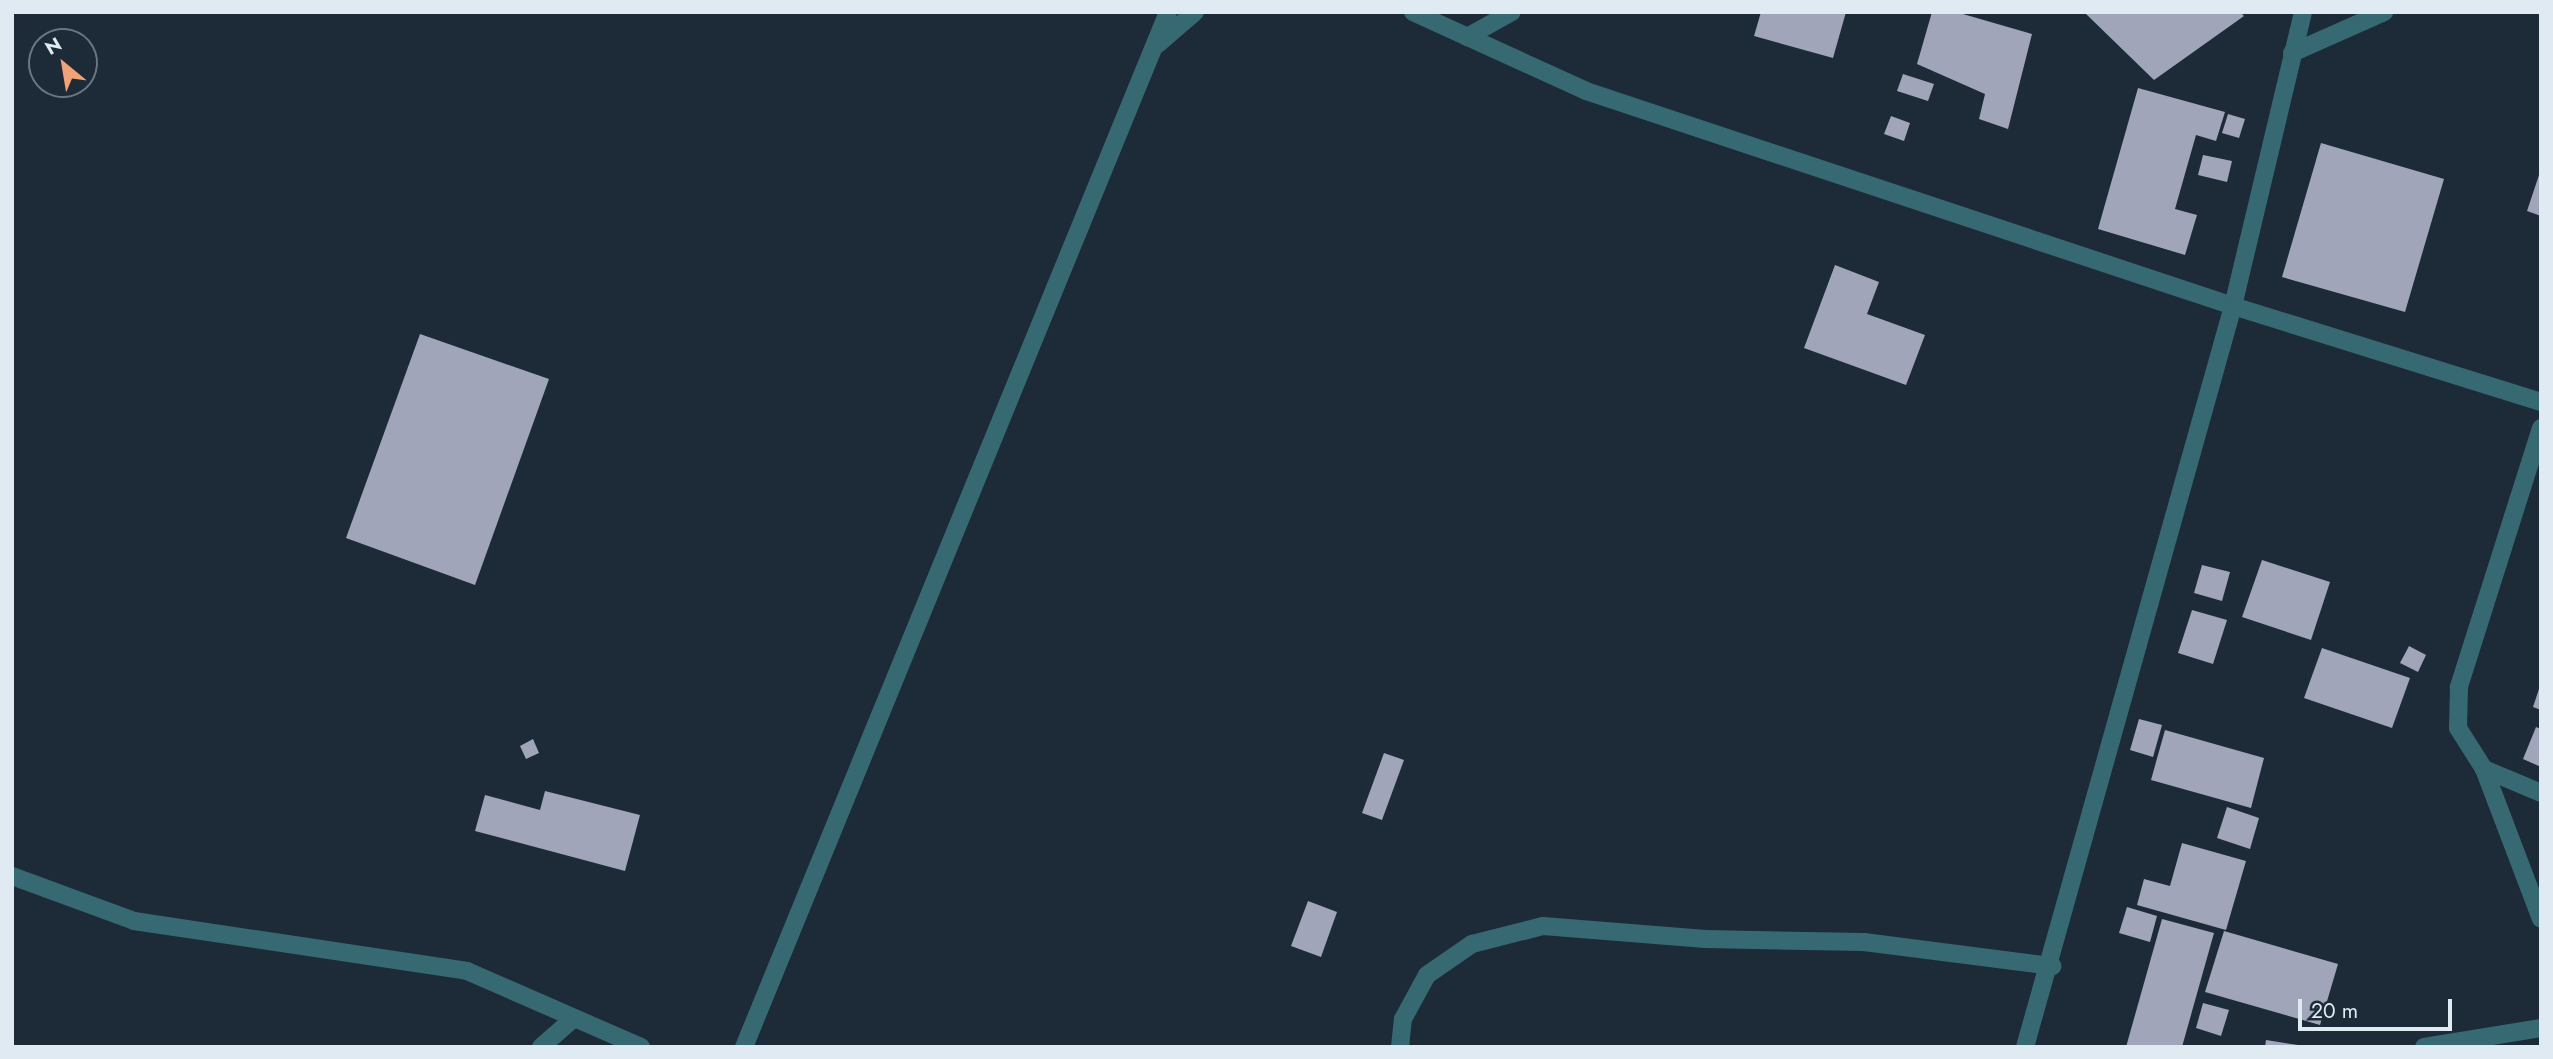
<!DOCTYPE html>
<html>
<head>
<meta charset="utf-8">
<style>
  body { margin:0 }
  #map { position:relative; width:2553px; height:1059px; overflow:hidden; background:#1c2b37; font-family:Jost,sans-serif }
  div>[style] { position:absolute }
  .building>* { inset:0; background:#a1a5ba }
  .minor>* { height:18px; margin:-9px; padding:0 9px; transform-origin:9px; border-radius:9px; background:#376973 }
  span { translate:-50% -50%; white-space:nowrap; text-align:center; line-height:1.15; -webkit-text-stroke:7px #1c2b37; paint-order:stroke }
  .frame { position:absolute; inset:0; border:14px solid #e0eaf2; pointer-events:none }
  .north { position:absolute; left:28px; top:28px; width:70px; height:70px; box-sizing:border-box; background:#1c2b37; border:2px solid #6a7782; border-radius:50%; rotate:330deg; font-size:19px; font-weight:700; line-height:28px; text-align:center; color:#e0eaf2 }
  .north::after { content:''; display:block; margin:auto; width:24px; height:32px; background:#f0a279; clip-path:polygon(50% 0,100% 100%,50% 72%,0 100%) }
  .scale { position:absolute; left:2298px; top:999px; width:154px; height:32px; box-sizing:border-box; border:4px solid #e0eaf2; border-top:0; padding-left:9px; font-size:21px; line-height:24px; white-space:nowrap; color:#e0eaf2; -webkit-text-stroke:5px #1c2b37; paint-order:stroke }
</style>
</head>
<body>
<div id="map">
  <div class="building">
    <i style="clip-path:polygon(1761px 12px,1846px 12px,1833px 58px,1754px 36px)"></i>
    <i style="clip-path:polygon(1932px 12px,1956px 12px,2032px 34px,2008px 129px,1979px 119px,1985px 94px,1917px 64px)"></i>
    <i style="clip-path:polygon(2084px 12px,2240px 12px,2244px 16px,2154px 80px)"></i>
    <i style="clip-path:polygon(1903px 74px,1934px 84px,1928px 101px,1897px 91px)"></i>
    <i style="clip-path:polygon(2138px 88px,2225px 112px,2216px 141px,2196px 135px,2175px 209px,2197px 215px,2185px 255px,2098px 229px)"></i>
    <i style="clip-path:polygon(2228px 114px,2245px 119px,2239px 138px,2222px 133px)"></i>
    <i style="clip-path:polygon(1891px 116px,1910px 123px,1904px 141px,1884px 134px)"></i>
    <i style="clip-path:polygon(2321px 143px,2444px 179px,2405px 312px,2282px 277px)"></i>
    <i style="clip-path:polygon(2203px 155px,2232px 161px,2227px 182px,2198px 175px)"></i>
    <i style="clip-path:polygon(2540px 172px,2541px 172px,2541px 216px,2527px 211px)"></i>
    <i style="clip-path:polygon(1835px 265px,1879px 282px,1867px 314px,1925px 335px,1906px 385px,1804px 348px)"></i>
    <i style="clip-path:polygon(420px 334px,549px 379px,475px 585px,346px 538px)"></i>
    <i style="clip-path:polygon(2262px 560px,2330px 582px,2311px 640px,2242px 617px)"></i>
    <i style="clip-path:polygon(2202px 565px,2230px 572px,2222px 601px,2194px 593px)"></i>
    <i style="clip-path:polygon(2192px 610px,2227px 620px,2213px 664px,2178px 653px)"></i>
    <i style="clip-path:polygon(2409px 646px,2426px 655px,2418px 672px,2400px 663px)"></i>
    <i style="clip-path:polygon(2322px 648px,2410px 678px,2392px 728px,2304px 698px)"></i>
    <i style="clip-path:polygon(2540px 686px,2541px 686px,2541px 710px,2533px 707px)"></i>
    <i style="clip-path:polygon(2139px 719px,2162px 725px,2153px 757px,2130px 750px)"></i>
    <i style="clip-path:polygon(2536px 727px,2541px 729px,2541px 767px,2523px 759px)"></i>
    <i style="clip-path:polygon(2165px 730px,2264px 758px,2251px 808px,2151px 780px)"></i>
    <i style="clip-path:polygon(533px 739px,539px 753px,526px 759px,520px 746px)"></i>
    <i style="clip-path:polygon(1384px 753px,1404px 760px,1382px 820px,1362px 813px)"></i>
    <i style="clip-path:polygon(545px 791px,640px 815px,625px 871px,475px 831px,485px 795px,540px 810px)"></i>
    <i style="clip-path:polygon(2227px 807px,2259px 818px,2250px 849px,2217px 838px)"></i>
    <i style="clip-path:polygon(2182px 843px,2246px 861px,2226px 930px,2137px 905px,2144px 879px,2170px 886px)"></i>
    <i style="clip-path:polygon(1308px 901px,1337px 912px,1321px 957px,1291px 946px)"></i>
    <i style="clip-path:polygon(2127px 907px,2157px 916px,2150px 942px,2119px 933px)"></i>
    <i style="clip-path:polygon(2162px 919px,2214px 933px,2182px 1047px,2126px 1047px)"></i>
    <i style="clip-path:polygon(2224px 931px,2338px 964px,2320px 1025px,2205px 992px)"></i>
    <i style="clip-path:polygon(2203px 1003px,2229px 1010px,2221px 1036px,2196px 1028px)"></i>
    <i style="clip-path:polygon(2266px 1040px,2298px 1045px,2298px 1047px,2265px 1047px)"></i>
  </div>
  <div class="minor">
    <i style="left:1413px;top:12px;width:190px;rotate:24.5deg"></i>
    <i style="left:1586px;top:91px;width:682px;rotate:18.38deg"></i>
    <i style="left:2233px;top:306px;width:302px;rotate:-76.6deg"></i>
    <i style="left:1467px;top:37px;width:51px;rotate:-29.1deg"></i>
    <i style="left:1158px;top:44px;width:49px;rotate:-40.9deg"></i>
    <i style="left:2292px;top:53px;width:101px;rotate:-24deg"></i>
    <i style="left:2541px;top:428px;width:272px;rotate:107.6deg"></i>
    <i style="left:2459px;top:687px;width:41px;rotate:91.4deg"></i>
    <i style="left:2458px;top:728px;width:49px;rotate:57.6deg"></i>
    <i style="left:2484px;top:769px;width:160px;rotate:69.2deg"></i>
    <i style="left:2484px;top:769px;width:62px;rotate:22.8deg"></i>
    <i style="left:12px;top:876px;width:130px;rotate:20.2deg"></i>
    <i style="left:134px;top:921px;width:337px;rotate:8.5deg"></i>
    <i style="left:467px;top:971px;width:190px;rotate:23.6deg"></i>
    <i style="left:541px;top:1047px;width:44px;rotate:-41.3deg"></i>
    <i style="left:744px;top:1047px;width:1118px;rotate:-67.72deg"></i>
    <i style="left:1400px;top:1047px;width:28px;rotate:-84deg"></i>
    <i style="left:1403px;top:1019px;width:50px;rotate:-61.4deg"></i>
    <i style="left:1427px;top:975px;width:55px;rotate:-34.6deg"></i>
    <i style="left:1472px;top:944px;width:73px;rotate:-14.2deg"></i>
    <i style="left:1543px;top:926px;width:163px;rotate:4.6deg"></i>
    <i style="left:1705px;top:939px;width:159px;rotate:1.1deg"></i>
    <i style="left:1864px;top:942px;width:190px;rotate:7.3deg"></i>
    <i style="left:2025px;top:1047px;width:770px;rotate:-74.32deg"></i>
    <i style="left:2233px;top:306px;width:323px;rotate:17.3deg"></i>
    <i style="left:2424px;top:1047px;width:119px;rotate:-9.2deg"></i>
  </div>
  <div class="frame"></div>
  <div class="north">N</div>
  <div class="scale">20 m</div>
</div>
</body>
</html>
